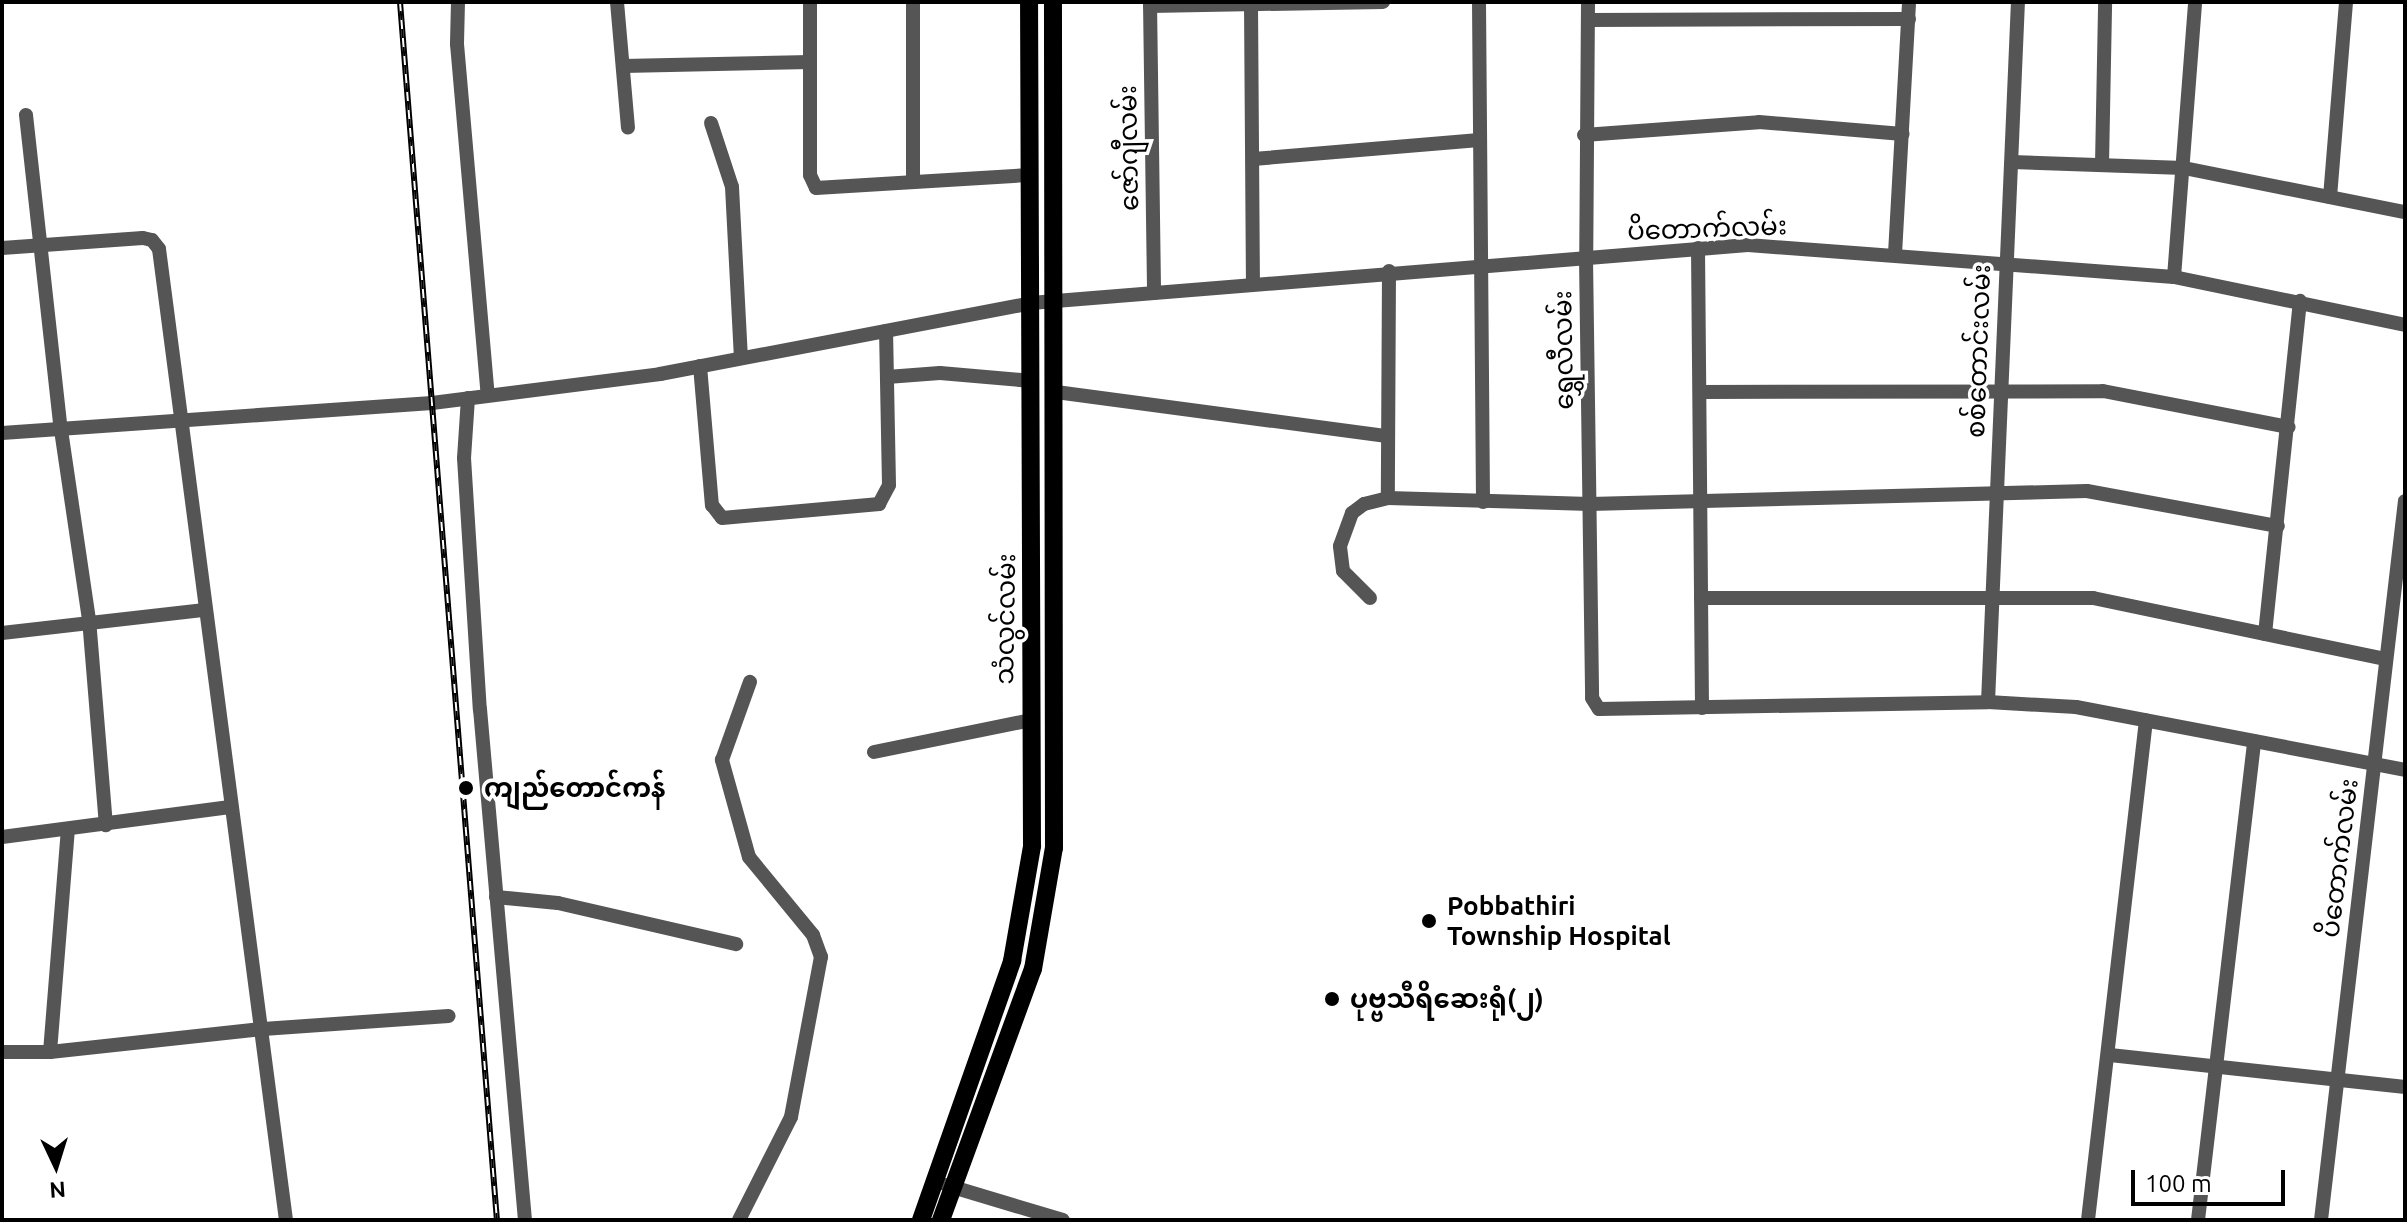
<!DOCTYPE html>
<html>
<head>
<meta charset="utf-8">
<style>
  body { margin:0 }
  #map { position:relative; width:2407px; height:1222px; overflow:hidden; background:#fff; font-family:Ubuntu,"Noto Sans Myanmar",sans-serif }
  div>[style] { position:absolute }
  .minor>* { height:14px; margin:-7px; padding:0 7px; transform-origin:7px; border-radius:7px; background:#555 }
  .major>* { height:18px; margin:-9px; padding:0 9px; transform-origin:9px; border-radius:9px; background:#000 }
  .rail>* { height:6px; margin-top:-3px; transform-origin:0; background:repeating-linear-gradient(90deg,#fff 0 9px,#000 0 18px); box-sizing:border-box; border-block:2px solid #000 }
  .dots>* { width:22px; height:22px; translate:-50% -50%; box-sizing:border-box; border:4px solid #fff; border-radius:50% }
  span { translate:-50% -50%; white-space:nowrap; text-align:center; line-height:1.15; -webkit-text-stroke:7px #fff; paint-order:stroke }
  .street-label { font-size:26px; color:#000 }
  .poi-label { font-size:26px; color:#000; font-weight:700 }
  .left { translate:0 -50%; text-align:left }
  .frame { position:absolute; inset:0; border:4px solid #000; pointer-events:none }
  .north { position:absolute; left:16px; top:1126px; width:80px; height:80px; -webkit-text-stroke:6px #fff; paint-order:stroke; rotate:176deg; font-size:22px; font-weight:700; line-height:32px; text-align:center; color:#000 }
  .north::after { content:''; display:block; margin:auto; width:28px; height:36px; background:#000; clip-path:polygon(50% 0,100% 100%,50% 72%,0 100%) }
  .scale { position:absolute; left:2131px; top:1170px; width:154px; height:36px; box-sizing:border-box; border:4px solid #000; border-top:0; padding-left:10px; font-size:24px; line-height:28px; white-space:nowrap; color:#000; -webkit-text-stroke:6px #fff; paint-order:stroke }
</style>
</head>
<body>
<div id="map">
  <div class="minor">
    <i style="left:458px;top:2px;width:42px;rotate:91.4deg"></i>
    <i style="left:457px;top:44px;width:352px;rotate:85deg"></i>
    <i style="left:617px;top:2px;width:126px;rotate:85deg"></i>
    <i style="left:810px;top:2px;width:173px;rotate:90deg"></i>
    <i style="left:810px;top:175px;width:14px;rotate:65deg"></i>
    <i style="left:816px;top:188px;width:211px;rotate:-3.5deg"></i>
    <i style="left:913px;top:2px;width:179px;rotate:90deg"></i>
    <i style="left:1150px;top:2px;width:291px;rotate:89.2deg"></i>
    <i style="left:1479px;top:2px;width:500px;rotate:89.54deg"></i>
    <i style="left:1588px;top:2px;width:256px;rotate:90.4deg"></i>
    <i style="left:1586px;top:258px;width:440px;rotate:89.2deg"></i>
    <i style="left:1592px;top:698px;width:13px;rotate:58deg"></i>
    <i style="left:1599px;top:709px;width:389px;rotate:-1deg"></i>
    <i style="left:1988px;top:702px;width:88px;rotate:3.3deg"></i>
    <i style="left:2076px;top:707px;width:335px;rotate:10.8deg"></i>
    <i style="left:1251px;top:4px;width:280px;rotate:89.6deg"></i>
    <i style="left:1150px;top:6px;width:233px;rotate:-1deg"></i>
    <i style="left:1588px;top:20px;width:321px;rotate:-0.2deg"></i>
    <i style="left:623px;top:66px;width:187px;rotate:-1.2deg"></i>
    <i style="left:26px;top:115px;width:317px;rotate:83.7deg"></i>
    <i style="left:61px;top:430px;width:191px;rotate:81.6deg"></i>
    <i style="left:89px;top:619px;width:207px;rotate:85.3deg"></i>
    <i style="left:711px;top:123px;width:67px;rotate:71.8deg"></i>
    <i style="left:732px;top:187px;width:171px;rotate:87deg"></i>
    <i style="left:1584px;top:135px;width:175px;rotate:-4.2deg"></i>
    <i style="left:1759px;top:122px;width:144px;rotate:4.8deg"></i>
    <i style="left:1253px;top:159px;width:227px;rotate:-4.8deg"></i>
    <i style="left:2012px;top:162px;width:172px;rotate:2deg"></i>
    <i style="left:2184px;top:168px;width:225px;rotate:11.3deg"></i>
    <i style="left:2102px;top:165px;width:163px;rotate:-88.9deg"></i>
    <i style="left:2330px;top:197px;width:196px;rotate:-85.3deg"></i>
    <i style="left:2px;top:248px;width:141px;rotate:-4.1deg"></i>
    <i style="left:143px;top:238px;width:9px;rotate:13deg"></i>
    <i style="left:152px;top:240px;width:11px;rotate:52deg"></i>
    <i style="left:159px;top:249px;width:979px;rotate:82.55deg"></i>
    <i style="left:1698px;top:248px;width:460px;rotate:89.5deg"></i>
    <i style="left:1895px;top:254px;width:252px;rotate:-86.8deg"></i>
    <i style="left:1389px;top:271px;width:227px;rotate:90.3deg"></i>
    <i style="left:1388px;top:498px;width:202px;rotate:1.7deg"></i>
    <i style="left:1590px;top:504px;width:497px;rotate:-1.5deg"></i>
    <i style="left:2087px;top:491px;width:194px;rotate:10.4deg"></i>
    <i style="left:2174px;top:277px;width:276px;rotate:-85.6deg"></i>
    <i style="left:700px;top:366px;width:140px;rotate:85.1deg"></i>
    <i style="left:712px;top:505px;width:16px;rotate:52deg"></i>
    <i style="left:722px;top:518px;width:158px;rotate:-5.1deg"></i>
    <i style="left:879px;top:504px;width:21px;rotate:-62deg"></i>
    <i style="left:889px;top:485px;width:154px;rotate:-91.1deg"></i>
    <i style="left:887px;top:377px;width:53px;rotate:-4.3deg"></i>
    <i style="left:940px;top:373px;width:92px;rotate:5deg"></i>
    <i style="left:1056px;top:392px;width:334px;rotate:7.6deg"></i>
    <i style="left:1700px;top:392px;width:403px;rotate:-0.1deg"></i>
    <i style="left:2103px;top:391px;width:189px;rotate:11deg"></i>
    <i style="left:468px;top:398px;width:60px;rotate:93.8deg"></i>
    <i style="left:464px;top:458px;width:252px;rotate:86.4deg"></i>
    <i style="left:480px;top:709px;width:513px;rotate:84.97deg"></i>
    <i style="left:2px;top:433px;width:431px;rotate:-4deg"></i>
    <i style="left:432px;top:403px;width:230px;rotate:-7.2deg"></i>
    <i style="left:660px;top:374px;width:378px;rotate:-10.8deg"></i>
    <i style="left:1031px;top:303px;width:719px;rotate:-4.62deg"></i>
    <i style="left:1748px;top:245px;width:427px;rotate:4.3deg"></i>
    <i style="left:2174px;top:277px;width:236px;rotate:11.7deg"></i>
    <i style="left:1370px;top:598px;width:38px;rotate:-135deg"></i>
    <i style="left:1343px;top:571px;width:25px;rotate:-97deg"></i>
    <i style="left:1340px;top:546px;width:35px;rotate:-70deg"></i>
    <i style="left:1352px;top:513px;width:15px;rotate:-37deg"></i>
    <i style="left:1364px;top:504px;width:25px;rotate:-14deg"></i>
    <i style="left:1701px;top:598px;width:392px"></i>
    <i style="left:2093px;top:598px;width:298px;rotate:11.8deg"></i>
    <i style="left:2px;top:633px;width:204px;rotate:-6.5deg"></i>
    <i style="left:2265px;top:634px;width:335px;rotate:-84deg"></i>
    <i style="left:1988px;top:702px;width:701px;rotate:-87.55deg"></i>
    <i style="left:874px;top:752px;width:160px;rotate:-11.5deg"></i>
    <i style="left:2px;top:837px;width:230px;rotate:-7.5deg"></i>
    <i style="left:496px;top:897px;width:62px;rotate:5.5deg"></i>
    <i style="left:558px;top:903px;width:183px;rotate:13deg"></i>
    <i style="left:2px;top:1052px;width:48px"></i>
    <i style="left:50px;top:1052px;width:214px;rotate:-6.2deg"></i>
    <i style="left:263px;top:1029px;width:186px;rotate:-4deg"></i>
    <i style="left:50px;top:1052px;width:223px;rotate:-85.4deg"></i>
    <i style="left:2110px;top:1055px;width:297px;rotate:6.2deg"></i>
    <i style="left:946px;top:1185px;width:122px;rotate:16.7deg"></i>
    <i style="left:739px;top:1220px;width:115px;rotate:-63.2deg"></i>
    <i style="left:791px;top:1117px;width:163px;rotate:-79.4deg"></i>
    <i style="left:821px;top:957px;width:23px;rotate:-110deg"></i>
    <i style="left:813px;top:935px;width:101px;rotate:-129.4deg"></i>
    <i style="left:749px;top:857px;width:101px;rotate:-105.6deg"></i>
    <i style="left:722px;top:760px;width:83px;rotate:-70.3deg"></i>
    <i style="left:2088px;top:1220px;width:503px;rotate:-83.38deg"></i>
    <i style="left:2198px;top:1220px;width:482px;rotate:-83.3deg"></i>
    <i style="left:2321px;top:1220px;width:724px;rotate:-83.34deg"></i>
  </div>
  <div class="major">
    <i style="left:921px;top:1220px;width:275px;rotate:-70.6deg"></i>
    <i style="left:1012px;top:961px;width:117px;rotate:-80.1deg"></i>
    <i style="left:1032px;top:846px;width:844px;rotate:-90.2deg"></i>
    <i style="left:941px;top:1220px;width:267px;rotate:-69.9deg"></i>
    <i style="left:1033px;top:969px;width:123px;rotate:-80.2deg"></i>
    <i style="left:1054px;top:848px;width:846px;rotate:-90.07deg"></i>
  </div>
  <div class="rail">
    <i style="left:400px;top:2px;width:1222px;rotate:85.45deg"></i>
  </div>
  <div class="dots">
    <i style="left:466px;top:788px;background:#000"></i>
    <i style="left:1429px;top:921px;background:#000"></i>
    <i style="left:1332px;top:999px;background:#000"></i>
  </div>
  <div class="street-label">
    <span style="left:1128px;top:148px;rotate:-91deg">ဇော်ဂျီလမ်း</span>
    <span style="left:1707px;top:228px;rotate:-2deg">ပိတောက်လမ်း</span>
    <span style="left:1563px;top:350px;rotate:-91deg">ရွှေလီလမ်း</span>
    <span style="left:1978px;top:351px;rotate:-88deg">စစ်တောင်းလမ်း</span>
    <span style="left:1005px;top:619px;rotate:-89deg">သံလွင်လမ်း</span>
    <span style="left:2339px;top:858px;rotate:-83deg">ပိတောက်လမ်း</span>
  </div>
  <div class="poi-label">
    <span class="left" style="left:484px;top:788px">ကျည်တောင်ကန်</span>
    <span class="left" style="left:1447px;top:921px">Pobbathiri<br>Township Hospital</span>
    <span class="left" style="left:1350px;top:999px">ပုဗ္ဗသီရိဆေးရုံ(၂)</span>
  </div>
  <div class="frame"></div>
  <div class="north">N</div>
  <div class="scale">100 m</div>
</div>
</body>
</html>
